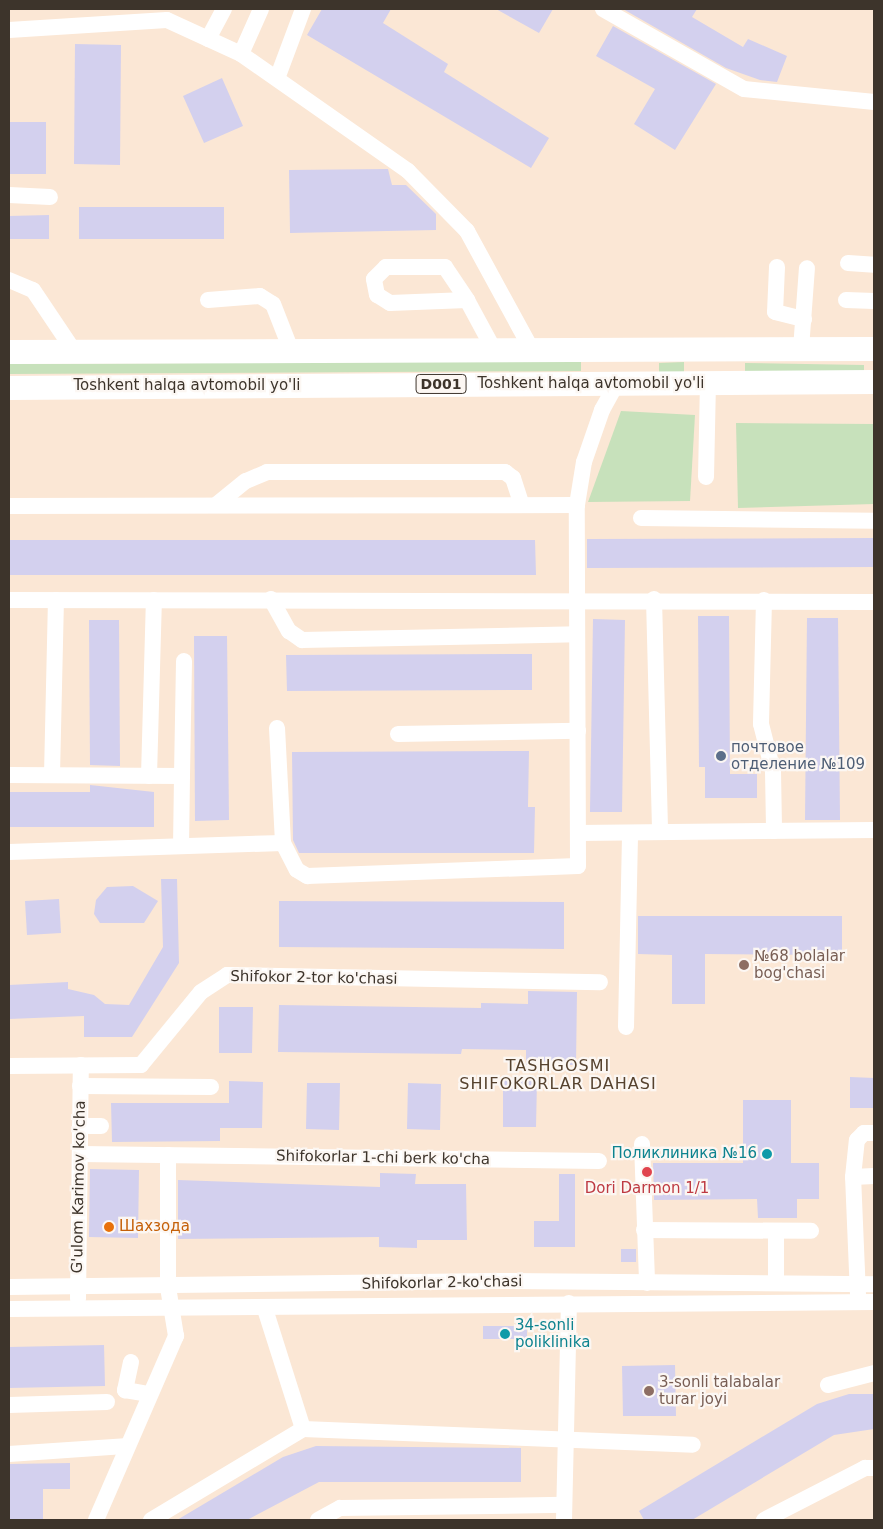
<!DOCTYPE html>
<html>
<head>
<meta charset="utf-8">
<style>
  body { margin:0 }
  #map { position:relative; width:883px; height:1529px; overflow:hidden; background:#fbe7d5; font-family:"DejaVu Sans",sans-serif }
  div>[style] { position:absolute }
  .green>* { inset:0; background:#c7e1bb }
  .building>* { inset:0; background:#d3d0ee }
  .minor>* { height:16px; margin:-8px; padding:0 8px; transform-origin:8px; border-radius:8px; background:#fff }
  .highway>* { height:24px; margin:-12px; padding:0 12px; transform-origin:12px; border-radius:12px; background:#fff }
  .dots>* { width:14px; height:14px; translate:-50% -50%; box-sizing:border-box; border:2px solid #fcf7f3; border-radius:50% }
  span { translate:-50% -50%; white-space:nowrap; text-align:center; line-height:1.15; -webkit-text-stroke:4.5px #fcf7f3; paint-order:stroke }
  .shield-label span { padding:1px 4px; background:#fcf7f3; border:1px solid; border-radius:4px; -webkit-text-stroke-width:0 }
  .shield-label { font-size:14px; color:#3d342b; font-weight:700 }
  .street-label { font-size:15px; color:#3d342b }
  .service-label { font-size:15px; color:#4e5e75 }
  .left { translate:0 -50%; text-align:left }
  .education-label { font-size:15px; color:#785e54 }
  .culture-label { font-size:15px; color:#0d838f }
  .right { translate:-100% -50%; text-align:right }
  .health-label { font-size:15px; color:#be3a42 }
  .food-label { font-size:15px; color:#c56008 }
  .neighbourhood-label { font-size:16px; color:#56422e; letter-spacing:1px }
  .frame { position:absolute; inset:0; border:10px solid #3d342b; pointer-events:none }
</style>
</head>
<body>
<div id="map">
  <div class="green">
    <i style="clip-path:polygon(581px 361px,581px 371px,9px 374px,9px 364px)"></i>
    <i style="clip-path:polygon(684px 362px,684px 372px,659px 373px,659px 363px)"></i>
    <i style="clip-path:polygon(745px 363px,864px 365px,864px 376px,745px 374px)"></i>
    <i style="clip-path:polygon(621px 411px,695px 415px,690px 501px,588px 502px)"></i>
    <i style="clip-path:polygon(736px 423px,874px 424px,874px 504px,738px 508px)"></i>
  </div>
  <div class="building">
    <i style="clip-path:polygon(322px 9px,391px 9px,383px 23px,448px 64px,444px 72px,549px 138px,531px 168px,307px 35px)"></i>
    <i style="clip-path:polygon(496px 9px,553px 9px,539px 33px)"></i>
    <i style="clip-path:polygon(623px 9px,697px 9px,692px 17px,743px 47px,748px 39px,787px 56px,777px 82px,760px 80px,726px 68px)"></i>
    <i style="clip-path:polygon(613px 26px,716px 84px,675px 150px,634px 124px,655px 89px,596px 56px)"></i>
    <i style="clip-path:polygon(75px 44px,121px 45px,120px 165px,74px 164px)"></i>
    <i style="clip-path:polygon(222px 78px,243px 126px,204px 143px,183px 96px)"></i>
    <i style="clip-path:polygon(9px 122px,46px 122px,46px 174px,9px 174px)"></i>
    <i style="clip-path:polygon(388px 169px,392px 185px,406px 185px,436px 214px,436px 230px,290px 233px,289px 170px)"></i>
    <i style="clip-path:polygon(79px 207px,224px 207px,224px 239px,79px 239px)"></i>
    <i style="clip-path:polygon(49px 215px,49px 239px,9px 239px,9px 216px)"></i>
    <i style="clip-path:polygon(874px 538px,874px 567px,587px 568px,587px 539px)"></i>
    <i style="clip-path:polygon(9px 540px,535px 540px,536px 575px,9px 575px)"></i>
    <i style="clip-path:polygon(698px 616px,729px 616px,730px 774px,757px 774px,757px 798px,705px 798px,705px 767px,699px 767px)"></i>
    <i style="clip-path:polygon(807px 618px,838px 618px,840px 820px,805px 820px)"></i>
    <i style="clip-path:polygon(593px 619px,625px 620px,622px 812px,590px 812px)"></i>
    <i style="clip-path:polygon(89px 620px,119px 620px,120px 766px,90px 765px)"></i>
    <i style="clip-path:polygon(194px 636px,227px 636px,229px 820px,195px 821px)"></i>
    <i style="clip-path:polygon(532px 654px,532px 690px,287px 691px,286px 655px)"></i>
    <i style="clip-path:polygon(529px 751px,528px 807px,535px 807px,534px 853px,299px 853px,293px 840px,292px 752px)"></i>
    <i style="clip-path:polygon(90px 785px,154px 792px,154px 827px,9px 827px,9px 792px,90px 792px)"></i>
    <i style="clip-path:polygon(161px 879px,177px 879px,179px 963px,132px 1037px,84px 1037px,84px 1016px,9px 1019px,9px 985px,68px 982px,68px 989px,94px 995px,105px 1004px,129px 1005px,163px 947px)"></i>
    <i style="clip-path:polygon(133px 886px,158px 901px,144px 923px,100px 923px,94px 914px,96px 900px,107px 887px)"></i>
    <i style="clip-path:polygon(59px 899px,61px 933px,27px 935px,25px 901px)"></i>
    <i style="clip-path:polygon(279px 901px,564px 902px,564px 949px,279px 947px)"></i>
    <i style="clip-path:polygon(638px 916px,842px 916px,842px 955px,705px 954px,705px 1004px,672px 1004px,672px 955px,638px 954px)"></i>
    <i style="clip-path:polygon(528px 991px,577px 992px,576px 1065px,526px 1065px,526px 1050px,462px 1049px,461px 1054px,278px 1052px,279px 1005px,481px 1008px,481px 1003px,528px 1004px)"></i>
    <i style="clip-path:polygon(219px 1007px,253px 1007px,252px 1053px,219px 1053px)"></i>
    <i style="clip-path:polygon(850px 1077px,874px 1078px,874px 1108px,850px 1108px)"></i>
    <i style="clip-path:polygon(503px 1080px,537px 1081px,536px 1127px,503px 1127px)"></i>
    <i style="clip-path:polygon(229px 1081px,263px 1082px,262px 1128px,220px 1128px,220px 1141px,112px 1142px,111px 1103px,229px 1103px)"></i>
    <i style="clip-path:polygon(307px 1083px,340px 1083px,339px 1130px,306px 1129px)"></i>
    <i style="clip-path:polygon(408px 1083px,441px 1084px,440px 1130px,407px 1129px)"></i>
    <i style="clip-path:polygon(743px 1100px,791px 1100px,791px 1163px,819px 1163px,819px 1199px,797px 1199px,797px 1218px,758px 1218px,757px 1199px,654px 1200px,653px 1163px,743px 1163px)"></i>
    <i style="clip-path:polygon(90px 1169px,139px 1170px,138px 1238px,89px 1237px)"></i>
    <i style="clip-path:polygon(380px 1173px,416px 1174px,415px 1184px,466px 1184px,467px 1240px,417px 1240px,417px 1248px,379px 1247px,379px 1237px,178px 1239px,178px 1180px,380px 1187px)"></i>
    <i style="clip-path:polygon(559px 1174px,575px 1174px,575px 1247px,534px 1247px,534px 1221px,559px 1221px)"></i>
    <i style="clip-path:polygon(621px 1249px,636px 1249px,636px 1262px,621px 1262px)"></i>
    <i style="clip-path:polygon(483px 1326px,527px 1326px,527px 1339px,483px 1339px)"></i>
    <i style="clip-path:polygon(104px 1345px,105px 1386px,9px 1388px,9px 1347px)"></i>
    <i style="clip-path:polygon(675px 1365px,676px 1416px,623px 1416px,622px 1366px)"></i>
    <i style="clip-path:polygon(849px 1394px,874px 1394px,874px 1429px,834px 1435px,692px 1520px,644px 1520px,639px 1511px,817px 1404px)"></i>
    <i style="clip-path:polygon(316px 1446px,521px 1448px,521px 1482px,319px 1482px,247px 1520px,177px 1520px,283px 1457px)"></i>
    <i style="clip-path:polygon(70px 1463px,70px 1489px,43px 1489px,43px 1520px,9px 1520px,9px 1464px)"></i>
  </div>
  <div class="minor">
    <i style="left:603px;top:9px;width:162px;rotate:29.6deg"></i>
    <i style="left:744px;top:89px;width:131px;rotate:5.7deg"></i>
    <i style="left:9px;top:30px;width:158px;rotate:-3.6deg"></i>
    <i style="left:167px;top:20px;width:81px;rotate:24.7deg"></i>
    <i style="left:241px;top:54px;width:204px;rotate:35deg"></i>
    <i style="left:408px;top:171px;width:84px;rotate:45.5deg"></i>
    <i style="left:467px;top:231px;width:136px;rotate:61.4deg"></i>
    <i style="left:208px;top:39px;width:34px;rotate:-62deg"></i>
    <i style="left:241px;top:54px;width:49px;rotate:-66deg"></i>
    <i style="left:278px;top:76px;width:72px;rotate:-69.5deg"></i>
    <i style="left:9px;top:195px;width:41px;rotate:2.8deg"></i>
    <i style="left:848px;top:263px;width:26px;rotate:4deg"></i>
    <i style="left:777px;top:267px;width:45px;rotate:92.5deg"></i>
    <i style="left:775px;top:312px;width:30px;rotate:14deg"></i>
    <i style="left:9px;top:280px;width:26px;rotate:23deg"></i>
    <i style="left:33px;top:290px;width:73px;rotate:56.1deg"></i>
    <i style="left:208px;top:300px;width:52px;rotate:-4.4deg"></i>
    <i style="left:260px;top:296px;width:15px;rotate:32deg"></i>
    <i style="left:273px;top:304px;width:49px;rotate:68.6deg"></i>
    <i style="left:467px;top:300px;width:77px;rotate:177.8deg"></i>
    <i style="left:390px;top:303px;width:15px;rotate:-148deg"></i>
    <i style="left:377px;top:295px;width:16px;rotate:-101deg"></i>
    <i style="left:374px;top:279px;width:17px;rotate:-45deg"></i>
    <i style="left:386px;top:267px;width:59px"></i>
    <i style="left:445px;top:267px;width:40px;rotate:56deg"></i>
    <i style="left:467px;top:300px;width:57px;rotate:61.6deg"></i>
    <i style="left:846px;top:300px;width:28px;rotate:2deg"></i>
    <i style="left:801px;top:349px;width:81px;rotate:-85.8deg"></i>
    <i style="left:706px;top:477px;width:94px;rotate:-88.8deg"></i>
    <i style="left:216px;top:505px;width:38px;rotate:-39deg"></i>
    <i style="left:246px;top:481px;width:23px;rotate:-23deg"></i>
    <i style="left:267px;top:472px;width:238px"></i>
    <i style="left:505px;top:472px;width:10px;rotate:37deg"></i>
    <i style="left:513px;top:478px;width:28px;rotate:72deg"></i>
    <i style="left:9px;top:506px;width:568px;rotate:-0.1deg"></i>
    <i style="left:641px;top:518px;width:233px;rotate:0.7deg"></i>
    <i style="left:271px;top:599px;width:37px;rotate:61deg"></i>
    <i style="left:289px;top:631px;width:16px;rotate:35deg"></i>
    <i style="left:302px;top:640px;width:275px;rotate:-1.2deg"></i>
    <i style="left:654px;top:599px;width:233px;rotate:88.5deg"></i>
    <i style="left:9px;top:600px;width:865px;rotate:0.13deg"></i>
    <i style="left:764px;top:600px;width:124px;rotate:91.4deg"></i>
    <i style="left:761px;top:724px;width:49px;rotate:75.7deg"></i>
    <i style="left:773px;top:771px;width:60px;rotate:89deg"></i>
    <i style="left:277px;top:728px;width:115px;rotate:87deg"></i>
    <i style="left:283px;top:843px;width:30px;rotate:63deg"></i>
    <i style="left:297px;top:870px;width:12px;rotate:31deg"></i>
    <i style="left:307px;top:876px;width:271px;rotate:-2.1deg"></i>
    <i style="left:578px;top:866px;width:361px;rotate:-90.2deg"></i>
    <i style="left:577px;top:505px;width:44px;rotate:-80.8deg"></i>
    <i style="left:584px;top:462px;width:55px;rotate:-70.9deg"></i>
    <i style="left:602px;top:410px;width:31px;rotate:-61deg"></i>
    <i style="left:398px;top:734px;width:180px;rotate:-1deg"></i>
    <i style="left:9px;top:775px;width:173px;rotate:0.3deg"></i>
    <i style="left:182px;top:776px;width:69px;rotate:90.8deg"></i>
    <i style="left:52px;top:775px;width:175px;rotate:-88.7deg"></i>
    <i style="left:149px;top:776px;width:176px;rotate:-88.4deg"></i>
    <i style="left:182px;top:776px;width:115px;rotate:-89deg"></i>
    <i style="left:578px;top:833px;width:296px;rotate:-0.6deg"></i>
    <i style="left:9px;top:852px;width:274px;rotate:-1.9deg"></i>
    <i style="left:626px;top:1027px;width:194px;rotate:-88.8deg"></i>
    <i style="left:9px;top:1066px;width:132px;rotate:-0.4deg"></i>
    <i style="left:141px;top:1065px;width:94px;rotate:-50.6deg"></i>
    <i style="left:201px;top:992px;width:31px;rotate:-33deg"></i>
    <i style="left:227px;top:975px;width:373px;rotate:1.1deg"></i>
    <i style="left:80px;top:1086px;width:131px;rotate:0.4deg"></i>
    <i style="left:80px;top:1126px;width:21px"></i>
    <i style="left:642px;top:1144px;width:139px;rotate:87.9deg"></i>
    <i style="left:80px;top:1154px;width:519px;rotate:0.77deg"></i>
    <i style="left:853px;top:1177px;width:21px;rotate:-3deg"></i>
    <i style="left:644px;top:1230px;width:167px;rotate:0.3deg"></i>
    <i style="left:776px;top:1283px;width:52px;rotate:-90deg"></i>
    <i style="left:9px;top:1287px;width:488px;rotate:-0.7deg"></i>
    <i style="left:497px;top:1281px;width:377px;rotate:0.5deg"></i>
    <i style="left:858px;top:1295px;width:118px;rotate:-92.4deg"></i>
    <i style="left:853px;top:1177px;width:37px;rotate:-84deg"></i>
    <i style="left:857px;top:1140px;width:10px;rotate:-45deg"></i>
    <i style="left:864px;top:1133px;width:10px"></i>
    <i style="left:78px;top:1299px;width:234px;rotate:-89.3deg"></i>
    <i style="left:9px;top:1309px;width:865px;rotate:-0.46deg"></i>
    <i style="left:265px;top:1309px;width:126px;rotate:72.4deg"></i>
    <i style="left:131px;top:1362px;width:29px;rotate:102deg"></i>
    <i style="left:125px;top:1390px;width:23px;rotate:10deg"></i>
    <i style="left:828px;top:1385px;width:48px;rotate:-14.6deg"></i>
    <i style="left:9px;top:1405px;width:98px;rotate:-1.8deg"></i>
    <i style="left:9px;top:1454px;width:116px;rotate:-3.9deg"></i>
    <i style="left:96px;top:1520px;width:201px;rotate:-66.5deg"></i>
    <i style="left:176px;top:1336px;width:50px;rotate:-99.3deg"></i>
    <i style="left:168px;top:1287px;width:132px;rotate:-90deg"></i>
    <i style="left:151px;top:1520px;width:177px;rotate:-30.9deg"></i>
    <i style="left:303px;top:1429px;width:390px;rotate:2.3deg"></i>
    <i style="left:318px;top:1520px;width:25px;rotate:-29deg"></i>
    <i style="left:340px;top:1508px;width:224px;rotate:-0.8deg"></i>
    <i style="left:564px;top:1520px;width:217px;rotate:-88.7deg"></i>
    <i style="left:764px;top:1520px;width:114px;rotate:-27.2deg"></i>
    <i style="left:865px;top:1468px;width:9px"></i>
  </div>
  <div class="highway">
    <i style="left:9px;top:352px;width:865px;rotate:-0.2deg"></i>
    <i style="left:9px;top:388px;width:865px;rotate:-0.4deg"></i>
  </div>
  <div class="dots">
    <i style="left:721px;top:756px;background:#5c6f8a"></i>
    <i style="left:744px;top:965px;background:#8d6e63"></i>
    <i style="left:767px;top:1154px;background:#0f9aa8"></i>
    <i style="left:647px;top:1172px;background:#e0444e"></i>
    <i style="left:109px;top:1227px;background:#e8710a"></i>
    <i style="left:505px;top:1334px;background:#0f9aa8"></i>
    <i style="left:649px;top:1391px;background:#8d6e63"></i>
  </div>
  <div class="shield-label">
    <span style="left:441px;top:384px">D001</span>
  </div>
  <div class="street-label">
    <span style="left:591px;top:384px">Toshkent halqa avtomobil yo'li</span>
    <span style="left:187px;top:386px">Toshkent halqa avtomobil yo'li</span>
    <span style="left:314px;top:978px;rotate:1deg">Shifokor 2-tor ko'chasi</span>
    <span style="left:383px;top:1158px;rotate:1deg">Shifokorlar 1-chi berk ko'cha</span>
    <span style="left:79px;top:1187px;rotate:-89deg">G'ulom Karimov ko'cha</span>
    <span style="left:442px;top:1283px;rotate:-1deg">Shifokorlar 2-ko'chasi</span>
  </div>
  <div class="service-label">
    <span class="left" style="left:731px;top:756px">почтовое<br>отделение №109</span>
  </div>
  <div class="education-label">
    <span class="left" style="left:754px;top:965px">№68 bolalar<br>bog'chasi</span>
    <span class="left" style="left:659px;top:1391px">3-sonli talabalar<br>turar joyi</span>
  </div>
  <div class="culture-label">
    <span class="right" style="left:757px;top:1154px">Поликлиника №16</span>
    <span class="left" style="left:515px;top:1334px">34-sonli<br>poliklinika</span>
  </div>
  <div class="health-label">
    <span style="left:647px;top:1189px">Dori Darmon 1/1</span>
  </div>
  <div class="food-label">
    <span class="left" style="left:119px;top:1227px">Шахзода</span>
  </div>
  <div class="neighbourhood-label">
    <span style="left:558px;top:1075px">TASHGOSMI<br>SHIFOKORLAR DAHASI</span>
  </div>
  <div class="frame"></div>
</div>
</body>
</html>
